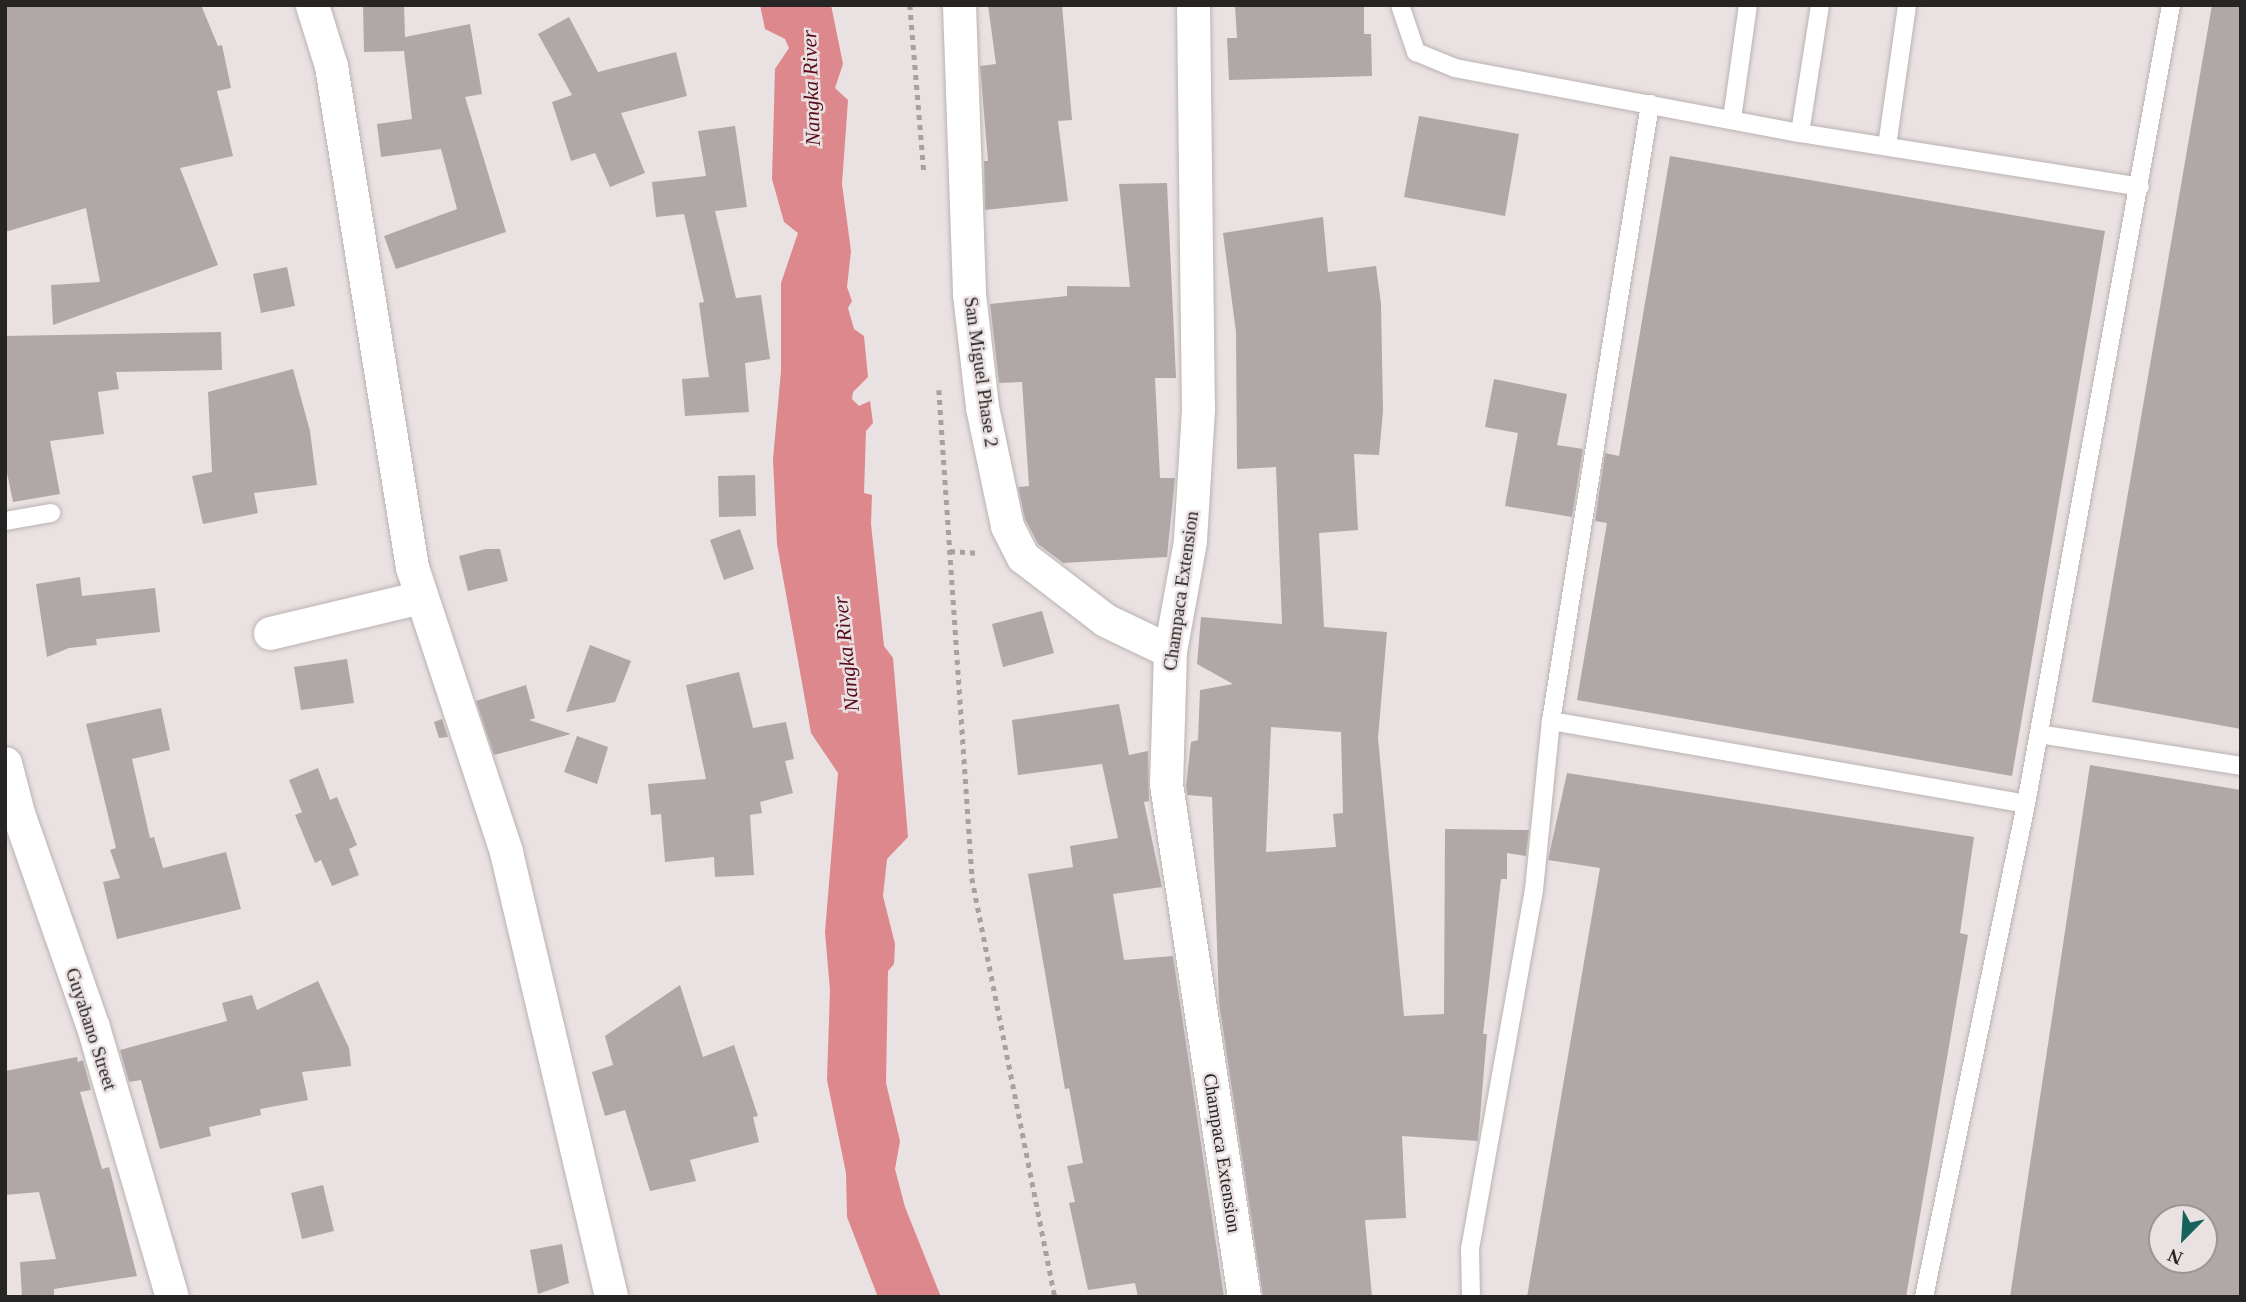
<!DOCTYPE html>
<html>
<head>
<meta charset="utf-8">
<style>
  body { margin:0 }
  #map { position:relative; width:2246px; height:1302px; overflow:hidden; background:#eae1e2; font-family:Georgia,serif }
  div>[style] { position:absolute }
  .water>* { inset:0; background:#dc888d }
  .building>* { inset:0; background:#b0a7a7 }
  .path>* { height:4.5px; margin-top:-2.25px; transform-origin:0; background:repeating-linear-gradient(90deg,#a8a1a1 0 5px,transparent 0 10px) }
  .roads { filter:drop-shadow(0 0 2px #bbb2b2) drop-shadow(0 0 2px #bbb2b2) }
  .lane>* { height:18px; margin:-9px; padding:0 9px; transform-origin:9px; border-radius:9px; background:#fff }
  .street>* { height:33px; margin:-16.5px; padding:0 16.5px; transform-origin:16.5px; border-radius:16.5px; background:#fff }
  span { translate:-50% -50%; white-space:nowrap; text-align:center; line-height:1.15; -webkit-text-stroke:5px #eae1e2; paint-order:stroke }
  .street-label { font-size:19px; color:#272424 }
  .water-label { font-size:21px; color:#570b1b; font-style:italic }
  .frame { position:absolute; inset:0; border:7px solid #272424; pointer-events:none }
  .north { position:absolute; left:2148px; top:1204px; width:70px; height:70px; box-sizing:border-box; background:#eae1e2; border:2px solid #9c9596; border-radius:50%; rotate:204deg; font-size:19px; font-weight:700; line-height:28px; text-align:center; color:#272424 }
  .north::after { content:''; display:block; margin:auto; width:24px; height:32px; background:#16635e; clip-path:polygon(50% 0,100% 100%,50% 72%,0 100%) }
</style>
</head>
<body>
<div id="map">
  <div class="water">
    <i style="clip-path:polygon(760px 5px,831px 5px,843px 64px,835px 88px,848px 100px,842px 184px,851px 251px,847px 287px,852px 301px,848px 308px,854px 329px,864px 336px,868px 377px,853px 392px,852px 399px,859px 406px,870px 401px,873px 423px,866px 431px,864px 493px,872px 495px,871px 524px,884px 646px,893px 658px,908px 837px,887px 859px,883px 896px,895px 944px,894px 964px,888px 971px,886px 1083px,900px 1141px,895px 1169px,905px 1207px,941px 1297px,878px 1297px,876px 1292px,847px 1217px,846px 1173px,827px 1080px,830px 990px,825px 932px,838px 773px,811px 733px,777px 544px,773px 459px,781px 371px,781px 283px,798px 233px,784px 222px,772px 179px,775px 69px,789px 48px,785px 39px,765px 29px)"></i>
  </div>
  <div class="building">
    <i style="clip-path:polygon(5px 5px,201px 5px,218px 46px,222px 45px,231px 88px,217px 91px,233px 156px,180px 168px,218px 265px,53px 325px,51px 285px,100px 282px,86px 208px,5px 232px)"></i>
    <i style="clip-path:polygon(363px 5px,404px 5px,405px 37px,470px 24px,482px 94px,465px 97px,506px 232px,396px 269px,384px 236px,457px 209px,441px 149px,381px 157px,377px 124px,412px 119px,404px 51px,364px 52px)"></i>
    <i style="clip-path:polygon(988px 5px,1062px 5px,1072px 120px,1058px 121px,1068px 201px,985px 210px,984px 161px,988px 161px,980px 66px,996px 64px)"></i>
    <i style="clip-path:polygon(1235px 5px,1364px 5px,1364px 34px,1371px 34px,1372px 76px,1229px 80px,1227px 38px,1237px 38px)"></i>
    <i style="clip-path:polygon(2212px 5px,2241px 5px,2241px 729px,2092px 702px)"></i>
    <i style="clip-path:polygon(569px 17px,598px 72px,676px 52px,687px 96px,621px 113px,645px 173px,610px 187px,595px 153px,571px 161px,552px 102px,572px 95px,538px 34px)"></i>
    <i style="clip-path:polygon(1419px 116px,1519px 134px,1505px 216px,1404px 197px)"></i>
    <i style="clip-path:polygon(735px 126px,747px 207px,715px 211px,736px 298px,761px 295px,770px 359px,745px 363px,749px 412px,685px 416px,682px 379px,709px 377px,699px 303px,704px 302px,684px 214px,656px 217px,652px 182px,706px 176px,698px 131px)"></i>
    <i style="clip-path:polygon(1670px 156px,2105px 231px,2012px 776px,1577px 700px,1607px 523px,1595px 521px,1605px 453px,1619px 456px)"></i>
    <i style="clip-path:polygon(1167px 183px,1176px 378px,1155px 378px,1160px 478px,1175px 478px,1167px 557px,1063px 563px,1038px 544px,1025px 519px,1018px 487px,1029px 486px,1022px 382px,999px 383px,990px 304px,1067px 296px,1067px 286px,1130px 287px,1119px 184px)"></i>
    <i style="clip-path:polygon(evenodd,1323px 217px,1328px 272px,1376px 266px,1381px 304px,1383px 411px,1379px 455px,1354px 454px,1358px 530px,1319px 533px,1324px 627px,1387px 632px,1378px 738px,1404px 1016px,1444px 1014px,1445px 829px,1529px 830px,1526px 856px,1507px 853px,1507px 879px,1501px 879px,1483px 1034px,1487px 1034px,1478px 1141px,1402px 1136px,1406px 1218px,1365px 1220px,1372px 1297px,1263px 1297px,1219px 1003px,1212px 797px,1187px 795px,1186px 786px,1191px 742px,1198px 740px,1200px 690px,1233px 684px,1197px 664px,1201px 617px,1282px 624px,1276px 467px,1237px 469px,1236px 332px,1223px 233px,1323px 217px,1271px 727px,1341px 732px,1343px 813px,1333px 814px,1336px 847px,1266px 852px,1271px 727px)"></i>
    <i style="clip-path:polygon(287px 267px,295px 306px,261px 313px,253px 274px)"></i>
    <i style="clip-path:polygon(221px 332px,222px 370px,116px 372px,119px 389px,98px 392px,104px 434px,50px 441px,60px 494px,13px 502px,5px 463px,5px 336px)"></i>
    <i style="clip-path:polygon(293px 369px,310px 431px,317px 485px,254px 493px,258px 513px,203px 524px,192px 476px,212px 472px,208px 392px)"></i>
    <i style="clip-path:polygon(1494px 379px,1567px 394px,1557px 445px,1583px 449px,1572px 517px,1505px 506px,1518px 433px,1485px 427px)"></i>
    <i style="clip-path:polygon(755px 475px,756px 516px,719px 517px,718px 476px)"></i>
    <i style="clip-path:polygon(740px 529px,754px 569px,724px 580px,710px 540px)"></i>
    <i style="clip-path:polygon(486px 549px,500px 549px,508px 581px,468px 591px,459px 556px)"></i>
    <i style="clip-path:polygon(80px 577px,82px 596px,155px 588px,160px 632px,96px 639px,97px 645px,69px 648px,47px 657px,36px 584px)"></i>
    <i style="clip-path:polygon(1042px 611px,1054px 653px,1003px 667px,992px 624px)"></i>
    <i style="clip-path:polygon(590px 645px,631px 661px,615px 702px,566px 712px)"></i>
    <i style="clip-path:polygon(347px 659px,354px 703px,301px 710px,294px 667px)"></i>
    <i style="clip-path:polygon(739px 672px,753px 728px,786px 722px,794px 759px,785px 761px,793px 793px,760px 802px,762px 813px,750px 815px,754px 875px,715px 877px,714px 857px,665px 862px,661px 814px,651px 815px,648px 784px,706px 779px,686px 685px)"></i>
    <i style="clip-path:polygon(526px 685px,535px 718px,529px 720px,571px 734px,494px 755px,476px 701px)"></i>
    <i style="clip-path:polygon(1119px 704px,1129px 755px,1148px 751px,1149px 801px,1144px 802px,1162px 887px,1113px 894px,1124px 960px,1173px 956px,1224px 1297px,1138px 1297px,1135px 1283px,1088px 1290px,1069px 1203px,1075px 1202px,1067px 1166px,1083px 1163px,1069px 1088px,1065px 1089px,1028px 874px,1073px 867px,1070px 846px,1118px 838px,1102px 764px,1018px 775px,1012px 720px)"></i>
    <i style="clip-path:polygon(161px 708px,170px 750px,132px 759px,150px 838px,154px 837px,163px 868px,226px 852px,241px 909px,117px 939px,103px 882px,120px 878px,110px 850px,116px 848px,86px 724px)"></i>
    <i style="clip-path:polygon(442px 719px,448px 737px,439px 738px,434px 722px)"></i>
    <i style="clip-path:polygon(577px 736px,608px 747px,597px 784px,564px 772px)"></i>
    <i style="clip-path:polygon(evenodd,2090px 765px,2241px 790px,2241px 1297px,2010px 1297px,2090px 765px,2162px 1218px,2204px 1218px,2204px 1260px,2162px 1260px,2162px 1218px)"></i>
    <i style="clip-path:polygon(318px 768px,330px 800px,337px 797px,357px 845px,349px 849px,359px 875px,332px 886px,321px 860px,315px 863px,295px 815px,302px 812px,289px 780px)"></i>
    <i style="clip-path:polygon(1567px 773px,1974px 837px,1960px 933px,1968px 935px,1906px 1297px,1527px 1297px,1600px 868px,1548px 860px)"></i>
    <i style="clip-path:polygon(318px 981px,349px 1048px,351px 1066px,302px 1072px,308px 1100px,260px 1109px,261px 1115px,209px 1127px,211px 1136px,160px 1149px,141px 1080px,129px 1082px,120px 1050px,227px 1021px,222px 1003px,252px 995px,257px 1010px)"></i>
    <i style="clip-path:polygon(680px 985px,703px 1057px,734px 1045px,758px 1116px,753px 1117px,759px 1142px,690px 1160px,696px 1181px,650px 1191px,625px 1110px,605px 1116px,592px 1072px,613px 1065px,605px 1036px)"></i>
    <i style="clip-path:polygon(77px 1057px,78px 1062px,83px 1060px,91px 1090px,80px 1092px,102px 1169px,109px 1167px,137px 1276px,54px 1289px,54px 1297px,22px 1297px,20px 1262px,56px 1259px,39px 1192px,5px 1195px,5px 1071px)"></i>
    <i style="clip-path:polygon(323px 1185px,334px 1231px,302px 1239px,291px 1193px)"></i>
    <i style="clip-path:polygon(562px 1244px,569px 1283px,538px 1294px,530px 1250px)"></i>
  </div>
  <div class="path">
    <i style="left:910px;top:5px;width:168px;rotate:85.2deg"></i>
    <i style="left:939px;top:390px;width:489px;rotate:86.1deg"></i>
    <i style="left:972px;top:878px;width:427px;rotate:78.8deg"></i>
    <i style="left:950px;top:551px;width:30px;rotate:4deg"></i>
  </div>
  <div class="roads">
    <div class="lane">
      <i style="left:1400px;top:5px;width:50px;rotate:71.2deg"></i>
      <i style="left:1416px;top:52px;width:42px;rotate:22.3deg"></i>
      <i style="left:1455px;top:68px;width:351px;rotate:10.7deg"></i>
      <i style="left:1800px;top:133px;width:344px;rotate:9deg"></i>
      <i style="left:1732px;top:119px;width:115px;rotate:-82deg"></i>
      <i style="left:1800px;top:133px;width:130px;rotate:-81.1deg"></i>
      <i style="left:1887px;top:146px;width:142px;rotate:-81.9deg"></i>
      <i style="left:5px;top:521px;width:47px;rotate:-9.9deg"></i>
      <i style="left:1551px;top:721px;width:482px;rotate:9.9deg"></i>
      <i style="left:2039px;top:734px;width:205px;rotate:9deg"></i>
      <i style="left:1471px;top:1297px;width:48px;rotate:-91.2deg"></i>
      <i style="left:1470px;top:1249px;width:365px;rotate:-79.9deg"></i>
      <i style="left:1534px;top:890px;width:170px;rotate:-84.3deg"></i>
      <i style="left:1551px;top:721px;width:625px;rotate:-80.88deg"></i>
      <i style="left:1924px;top:1297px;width:503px;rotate:-78.31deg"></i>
      <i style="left:2026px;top:804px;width:812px;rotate:-79.71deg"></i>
    </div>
    <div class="street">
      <i style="left:312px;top:5px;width:64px;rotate:72.7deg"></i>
      <i style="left:331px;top:66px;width:508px;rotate:80.82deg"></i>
      <i style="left:412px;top:567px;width:300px;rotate:71.7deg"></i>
      <i style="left:506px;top:852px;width:457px;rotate:76.7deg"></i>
      <i style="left:959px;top:5px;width:289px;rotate:88deg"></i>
      <i style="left:969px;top:294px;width:114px;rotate:83.4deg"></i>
      <i style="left:982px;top:407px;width:122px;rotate:78.1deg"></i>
      <i style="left:1007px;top:526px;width:35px;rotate:63deg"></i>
      <i style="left:1023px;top:557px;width:103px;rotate:37.5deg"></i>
      <i style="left:1105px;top:620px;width:72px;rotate:25.5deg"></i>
      <i style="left:1193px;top:5px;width:404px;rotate:89.3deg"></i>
      <i style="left:1198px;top:409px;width:132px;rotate:93.5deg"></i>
      <i style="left:1190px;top:541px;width:112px;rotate:100.3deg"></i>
      <i style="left:1170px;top:651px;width:133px;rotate:91.7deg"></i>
      <i style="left:1166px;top:784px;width:519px;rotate:81.35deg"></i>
      <i style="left:270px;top:633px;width:155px;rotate:-13.4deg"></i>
      <i style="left:5px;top:763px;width:52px;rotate:75.4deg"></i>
      <i style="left:18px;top:813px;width:227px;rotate:70.7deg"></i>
      <i style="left:93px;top:1027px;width:281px;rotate:73.7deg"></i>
    </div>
  </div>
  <div class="street-label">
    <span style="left:981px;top:372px;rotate:82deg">San Miguel Phase 2</span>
    <span style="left:1181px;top:591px;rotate:-82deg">Champaca Extension</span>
    <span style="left:91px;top:1029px;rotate:72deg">Guyabano Street</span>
    <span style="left:1222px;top:1153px;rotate:81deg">Champaca Extension</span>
  </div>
  <div class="water-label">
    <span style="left:811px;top:88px;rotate:-92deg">Nangka River</span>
    <span style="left:846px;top:654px;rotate:-96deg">Nangka River</span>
  </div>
  <div class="frame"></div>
  <div class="north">N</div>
</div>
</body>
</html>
